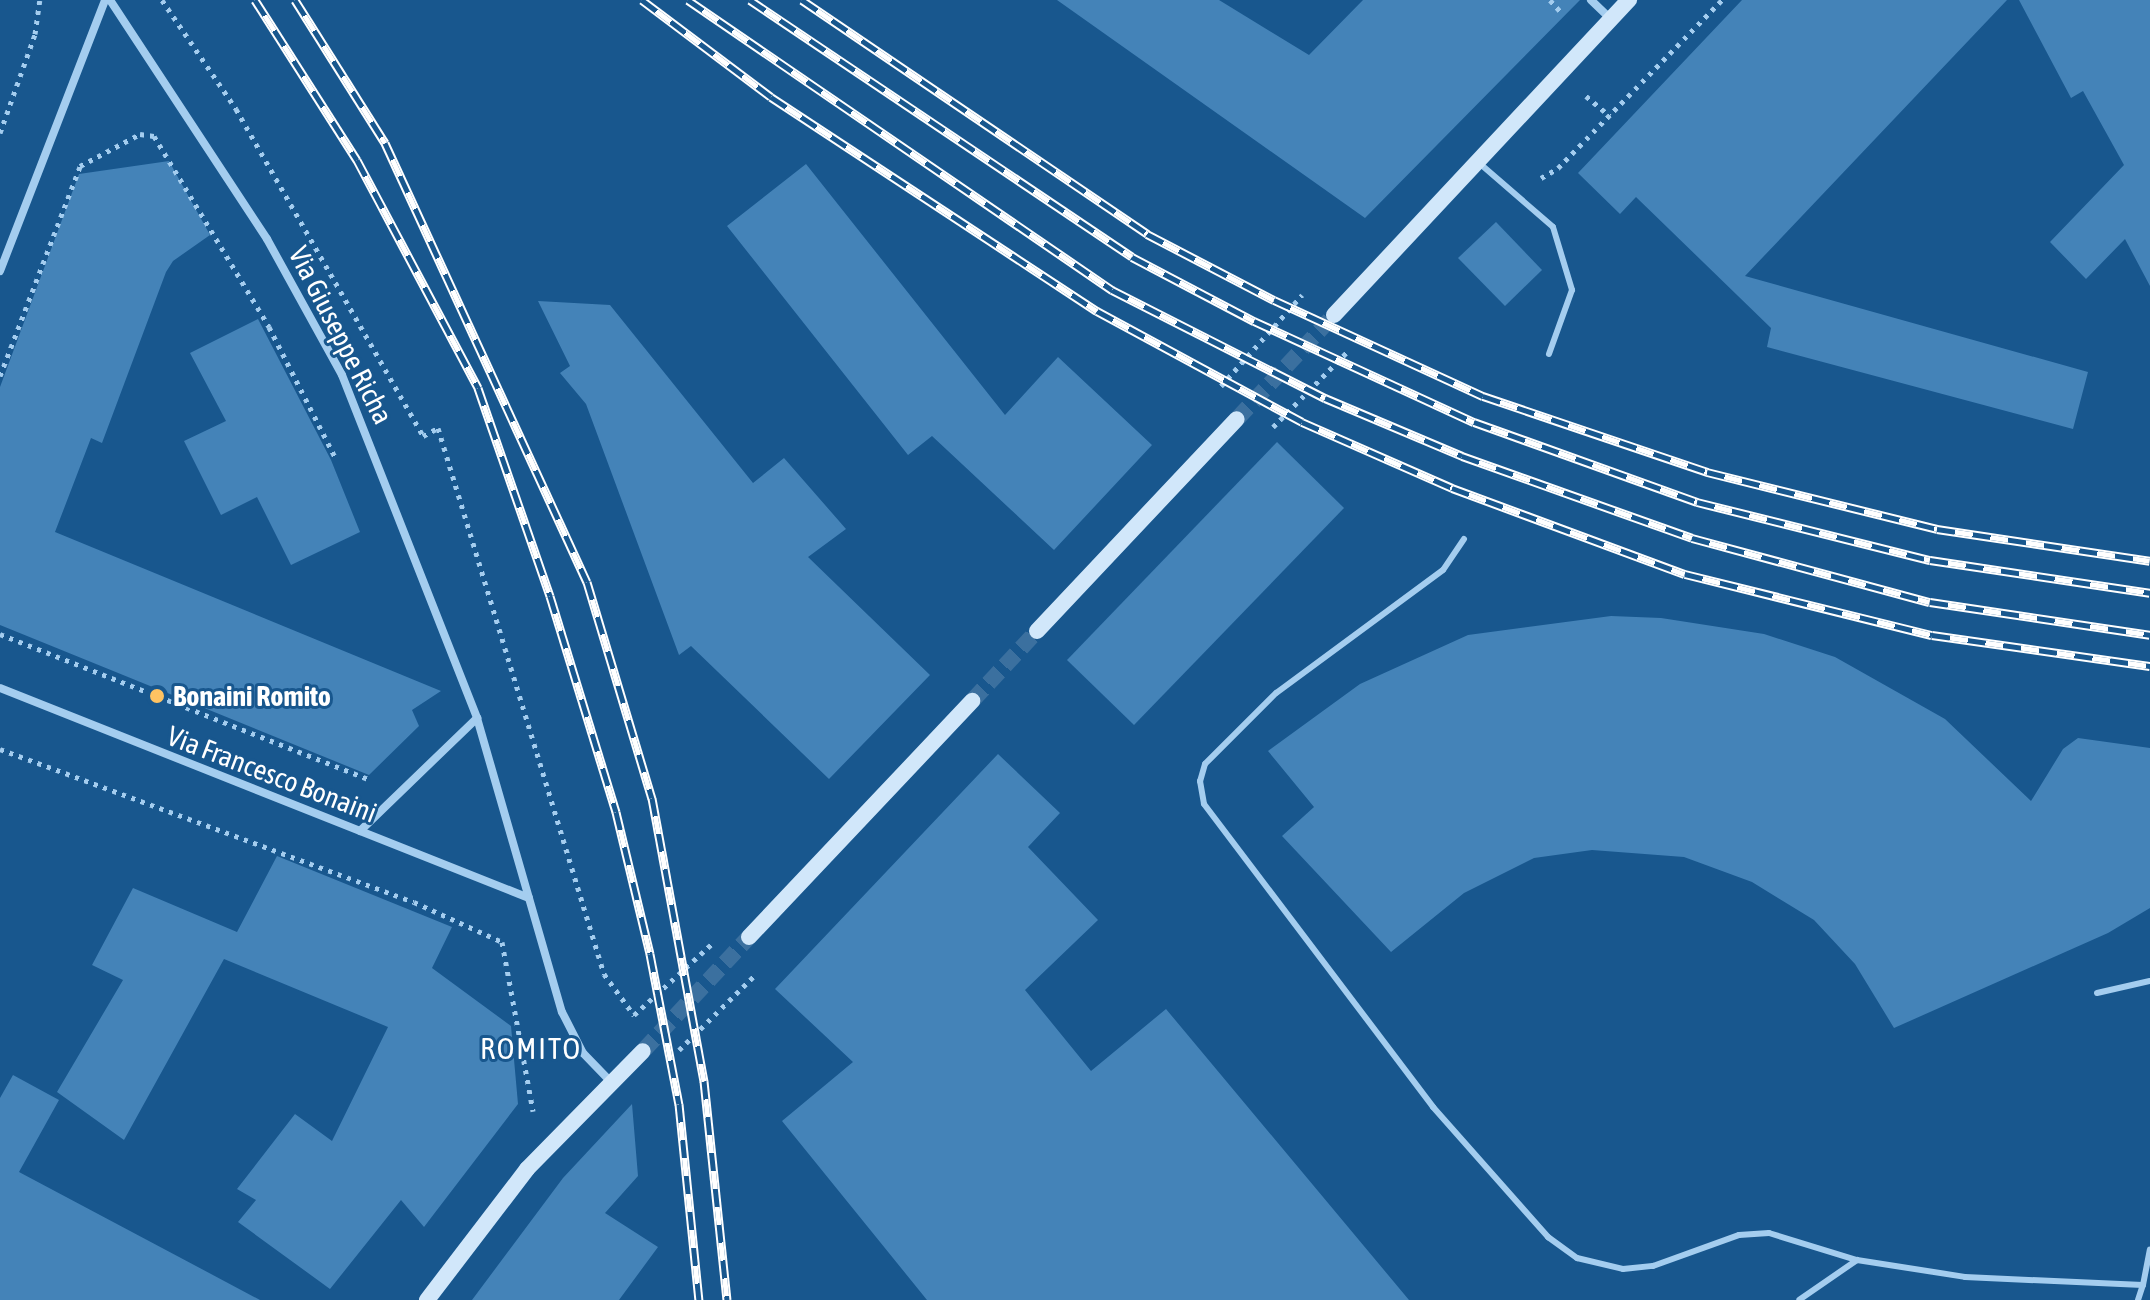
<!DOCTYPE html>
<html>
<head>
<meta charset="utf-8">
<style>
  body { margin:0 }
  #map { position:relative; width:2150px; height:1300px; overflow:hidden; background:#18578e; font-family:"Asap Condensed",sans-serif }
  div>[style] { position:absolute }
  .building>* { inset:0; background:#4483b8 }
  .secondary-tunnel>* { height:16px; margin-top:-8px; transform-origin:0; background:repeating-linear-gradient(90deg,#3b709f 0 16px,transparent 0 24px) }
  .path>* { height:5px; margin-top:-2.5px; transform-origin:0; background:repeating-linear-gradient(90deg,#a4cdef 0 4px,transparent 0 10px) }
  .lane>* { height:6px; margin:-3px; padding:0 3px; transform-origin:3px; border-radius:3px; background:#a4cdef }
  .street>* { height:8px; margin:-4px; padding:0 4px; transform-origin:4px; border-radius:4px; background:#a4cdef }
  .secondary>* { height:16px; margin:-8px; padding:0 8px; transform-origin:8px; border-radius:8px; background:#d1e7fa }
  .rail>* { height:9px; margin-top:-4.5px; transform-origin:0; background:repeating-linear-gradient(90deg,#18578e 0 18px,#fff 0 36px); box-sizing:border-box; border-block:2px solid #fff }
  .dots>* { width:22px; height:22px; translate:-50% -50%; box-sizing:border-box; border:4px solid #18578e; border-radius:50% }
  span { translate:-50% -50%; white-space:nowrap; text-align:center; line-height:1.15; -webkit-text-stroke:6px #18578e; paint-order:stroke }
  .street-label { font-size:28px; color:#fff }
  .poi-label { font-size:28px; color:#fff; font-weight:700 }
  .left { translate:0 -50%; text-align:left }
  .neighbourhood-label { font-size:30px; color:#fff; letter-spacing:2px }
</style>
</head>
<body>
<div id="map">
  <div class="building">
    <i style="clip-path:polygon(1057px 0,1219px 0,1309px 55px,1363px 0,1580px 0,1365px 218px)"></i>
    <i style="clip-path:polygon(1742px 0,2007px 0,1745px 276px,2088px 372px,2073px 429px,1767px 347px,1771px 328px,1636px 197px,1620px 214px,1578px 173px)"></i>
    <i style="clip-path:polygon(2019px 0,2150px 0,2150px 286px,2125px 239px,2086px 279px,2050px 242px,2124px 165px,2083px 91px,2071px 98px)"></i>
    <i style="clip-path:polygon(169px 161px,210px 235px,173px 261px,166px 272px,102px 443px,91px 438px,55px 532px,441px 691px,412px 710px,419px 726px,369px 775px,0 625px,0 387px,79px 174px)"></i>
    <i style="clip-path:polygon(806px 164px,1005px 415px,1058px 357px,1152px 445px,1054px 550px,932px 436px,908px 455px,727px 226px)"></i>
    <i style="clip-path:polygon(1496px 222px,1542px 270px,1505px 306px,1458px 258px)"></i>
    <i style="clip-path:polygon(538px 301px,610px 305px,753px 483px,784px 458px,846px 529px,808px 557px,930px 675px,829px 779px,691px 646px,679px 655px,586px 404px,560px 373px,570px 366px)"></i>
    <i style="clip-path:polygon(258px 319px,331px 460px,360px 532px,291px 565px,257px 497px,221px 515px,184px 441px,226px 421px,190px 353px)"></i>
    <i style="clip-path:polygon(1277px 442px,1344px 508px,1134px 725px,1067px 660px)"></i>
    <i style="clip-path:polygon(1611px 616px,1661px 618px,1764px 634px,1835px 657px,1945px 719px,2031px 801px,2063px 749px,2078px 738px,2150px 748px,2150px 908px,2108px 933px,1894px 1028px,1855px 964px,1814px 920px,1752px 882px,1684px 857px,1592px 850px,1534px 858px,1464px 893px,1391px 952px,1282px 836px,1314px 807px,1268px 751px,1360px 684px,1468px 635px)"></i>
    <i style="clip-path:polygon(998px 754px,1060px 813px,1028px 847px,1098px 920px,1025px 990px,1091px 1071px,1166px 1009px,1409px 1300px,927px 1300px,782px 1121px,853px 1062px,775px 989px)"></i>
    <i style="clip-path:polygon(277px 856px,452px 927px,432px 968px,511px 1026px,518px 1104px,424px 1227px,401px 1200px,330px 1289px,238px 1222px,256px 1200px,237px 1189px,295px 1114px,332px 1141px,388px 1027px,224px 959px,124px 1140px,57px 1092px,123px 980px,92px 965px,133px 888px,237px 932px)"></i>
    <i style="clip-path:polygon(13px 1075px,59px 1100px,19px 1172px,260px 1300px,0 1300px,0 1098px)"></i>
    <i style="clip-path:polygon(632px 1104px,638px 1176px,605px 1213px,658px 1247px,619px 1300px,472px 1300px,563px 1178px)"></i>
  </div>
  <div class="secondary-tunnel">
    <i style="left:1237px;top:419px;width:142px;rotate:-47deg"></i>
    <i style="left:972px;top:701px;width:96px;rotate:-47.1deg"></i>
    <i style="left:643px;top:1051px;width:156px;rotate:-47.1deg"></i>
  </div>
  <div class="path">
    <i style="left:162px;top:0;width:132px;rotate:55.8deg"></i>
    <i style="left:236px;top:109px;width:377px;rotate:60.2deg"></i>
    <i style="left:423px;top:436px;width:17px;rotate:-28deg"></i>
    <i style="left:438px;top:428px;width:571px;rotate:73.09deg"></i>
    <i style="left:604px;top:974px;width:51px;rotate:53.8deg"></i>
    <i style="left:634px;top:1015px;width:108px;rotate:-42.4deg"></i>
    <i style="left:1550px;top:0;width:15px;rotate:48deg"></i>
    <i style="left:1586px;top:96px;width:31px;rotate:40deg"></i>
    <i style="left:0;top:133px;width:105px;rotate:-70.5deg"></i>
    <i style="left:35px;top:34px;width:34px;rotate:-82deg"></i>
    <i style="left:1541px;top:178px;width:20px;rotate:-30deg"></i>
    <i style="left:1558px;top:168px;width:235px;rotate:-45.7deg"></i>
    <i style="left:0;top:376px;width:225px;rotate:-69.1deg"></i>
    <i style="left:80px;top:166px;width:68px;rotate:-28.1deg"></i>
    <i style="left:140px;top:134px;width:14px;rotate:8deg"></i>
    <i style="left:154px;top:136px;width:223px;rotate:58.9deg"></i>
    <i style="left:269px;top:327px;width:148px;rotate:63.1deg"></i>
    <i style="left:1221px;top:386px;width:122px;rotate:-48.3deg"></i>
    <i style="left:1273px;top:427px;width:110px;rotate:-45.4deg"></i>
    <i style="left:0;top:634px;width:396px;rotate:21.5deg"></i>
    <i style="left:0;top:749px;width:441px;rotate:20.3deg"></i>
    <i style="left:414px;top:902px;width:97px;rotate:24.4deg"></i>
    <i style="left:502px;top:942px;width:172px;rotate:79.6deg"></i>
    <i style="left:679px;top:1050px;width:110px;rotate:-44.6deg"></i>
  </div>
  <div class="lane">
    <i style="left:1478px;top:162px;width:99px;rotate:40.9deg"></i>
    <i style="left:1553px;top:227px;width:66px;rotate:73.2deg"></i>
    <i style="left:1572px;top:290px;width:68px;rotate:109.8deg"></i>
    <i style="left:1464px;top:539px;width:37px;rotate:124deg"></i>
    <i style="left:1443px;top:570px;width:207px;rotate:143.6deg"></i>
    <i style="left:1276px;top:693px;width:100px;rotate:135deg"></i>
    <i style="left:1205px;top:764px;width:18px;rotate:106deg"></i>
    <i style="left:1200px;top:781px;width:23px;rotate:80deg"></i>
    <i style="left:1204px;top:804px;width:380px;rotate:52.9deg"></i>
    <i style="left:1433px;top:1107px;width:174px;rotate:48.5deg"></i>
    <i style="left:1548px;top:1237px;width:36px;rotate:36deg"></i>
    <i style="left:1577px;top:1258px;width:47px;rotate:13.4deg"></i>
    <i style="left:1623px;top:1269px;width:30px;rotate:-6deg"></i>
    <i style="left:1653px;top:1266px;width:91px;rotate:-19.8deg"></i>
    <i style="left:1739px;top:1235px;width:30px;rotate:-4deg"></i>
    <i style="left:1769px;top:1233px;width:92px;rotate:17.1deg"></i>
    <i style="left:1857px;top:1260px;width:70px;rotate:145.4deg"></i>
    <i style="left:2097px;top:993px;width:54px;rotate:-12.8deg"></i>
    <i style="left:1857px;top:1260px;width:109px;rotate:8.9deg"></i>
    <i style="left:1965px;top:1277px;width:178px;rotate:2.6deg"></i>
    <i style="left:2143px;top:1285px;width:36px;rotate:-79deg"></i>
    <i style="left:2138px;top:1300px;width:16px;rotate:-72deg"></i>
  </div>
  <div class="street">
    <i style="left:110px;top:0;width:286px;rotate:56.7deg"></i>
    <i style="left:267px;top:239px;width:155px;rotate:61.1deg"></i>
    <i style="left:342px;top:375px;width:369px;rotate:68.5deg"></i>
    <i style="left:477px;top:718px;width:306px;rotate:73.9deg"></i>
    <i style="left:562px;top:1012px;width:46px;rotate:62.9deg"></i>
    <i style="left:583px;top:1053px;width:40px;rotate:46deg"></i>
    <i style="left:1591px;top:0;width:28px;rotate:44deg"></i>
    <i style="left:0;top:271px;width:291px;rotate:-68.8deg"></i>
    <i style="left:0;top:688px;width:569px;rotate:21.65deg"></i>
    <i style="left:360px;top:831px;width:163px;rotate:-44deg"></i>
  </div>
  <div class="secondary">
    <i style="left:1334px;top:315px;width:432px;rotate:-46.9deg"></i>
    <i style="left:1037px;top:631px;width:291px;rotate:-46.7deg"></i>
    <i style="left:749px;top:937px;width:325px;rotate:-46.6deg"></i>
    <i style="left:427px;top:1300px;width:165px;rotate:-52.6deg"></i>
    <i style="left:527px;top:1169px;width:165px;rotate:-45.5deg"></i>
  </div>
  <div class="rail">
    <i style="left:255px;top:0;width:190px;rotate:57.5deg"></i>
    <i style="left:357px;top:160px;width:258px;rotate:62deg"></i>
    <i style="left:478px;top:388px;width:220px;rotate:70.9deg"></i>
    <i style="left:550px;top:596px;width:226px;rotate:73deg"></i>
    <i style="left:616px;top:812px;width:146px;rotate:76.5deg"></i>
    <i style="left:650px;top:954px;width:153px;rotate:79.1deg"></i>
    <i style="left:679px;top:1104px;width:197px;rotate:84.2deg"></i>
    <i style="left:295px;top:0;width:169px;rotate:57.8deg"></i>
    <i style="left:385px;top:143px;width:483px;rotate:65.3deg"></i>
    <i style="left:587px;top:582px;width:226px;rotate:73.3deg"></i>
    <i style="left:652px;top:798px;width:288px;rotate:79.6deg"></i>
    <i style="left:704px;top:1081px;width:220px;rotate:84deg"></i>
    <i style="left:642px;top:0;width:161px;rotate:36.9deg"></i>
    <i style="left:771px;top:97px;width:390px;rotate:33.3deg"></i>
    <i style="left:1097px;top:311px;width:233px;rotate:28.4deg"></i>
    <i style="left:1302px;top:422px;width:164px;rotate:23.7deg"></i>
    <i style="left:1452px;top:488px;width:248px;rotate:20.3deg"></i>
    <i style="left:1685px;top:574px;width:254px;rotate:13.9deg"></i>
    <i style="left:1932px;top:635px;width:220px;rotate:8.1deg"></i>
    <i style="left:688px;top:0;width:514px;rotate:34.37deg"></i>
    <i style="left:1112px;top:290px;width:239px;rotate:26.9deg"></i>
    <i style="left:1325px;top:398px;width:149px;rotate:22.9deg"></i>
    <i style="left:1462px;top:456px;width:244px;rotate:19.6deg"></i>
    <i style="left:1692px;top:538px;width:246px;rotate:15.1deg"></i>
    <i style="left:1930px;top:602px;width:222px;rotate:8.5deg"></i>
    <i style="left:750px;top:0;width:460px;rotate:33.9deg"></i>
    <i style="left:1132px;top:257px;width:138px;rotate:27.7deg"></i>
    <i style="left:1254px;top:321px;width:242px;rotate:24.7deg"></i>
    <i style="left:1474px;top:422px;width:237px;rotate:19.7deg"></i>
    <i style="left:1697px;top:502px;width:240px;rotate:14deg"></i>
    <i style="left:1930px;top:560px;width:222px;rotate:8.5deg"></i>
    <i style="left:802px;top:0;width:417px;rotate:34.1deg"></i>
    <i style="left:1147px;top:234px;width:143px;rotate:27.5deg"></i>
    <i style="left:1274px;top:300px;width:230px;rotate:24.7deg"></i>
    <i style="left:1483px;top:396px;width:237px;rotate:18.7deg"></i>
    <i style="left:1707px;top:472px;width:237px;rotate:13.9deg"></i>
    <i style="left:1937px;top:529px;width:215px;rotate:8.5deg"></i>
  </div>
  <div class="dots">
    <i style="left:157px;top:696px;background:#ffc362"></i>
  </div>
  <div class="street-label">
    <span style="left:341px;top:335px;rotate:63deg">Via Giuseppe Richa</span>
    <span style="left:272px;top:774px;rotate:21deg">Via Francesco Bonaini</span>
  </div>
  <div class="poi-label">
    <span class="left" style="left:173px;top:696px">Bonaini Romito</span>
  </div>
  <div class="neighbourhood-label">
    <span style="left:531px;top:1048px">ROMITO</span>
  </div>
</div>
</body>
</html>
